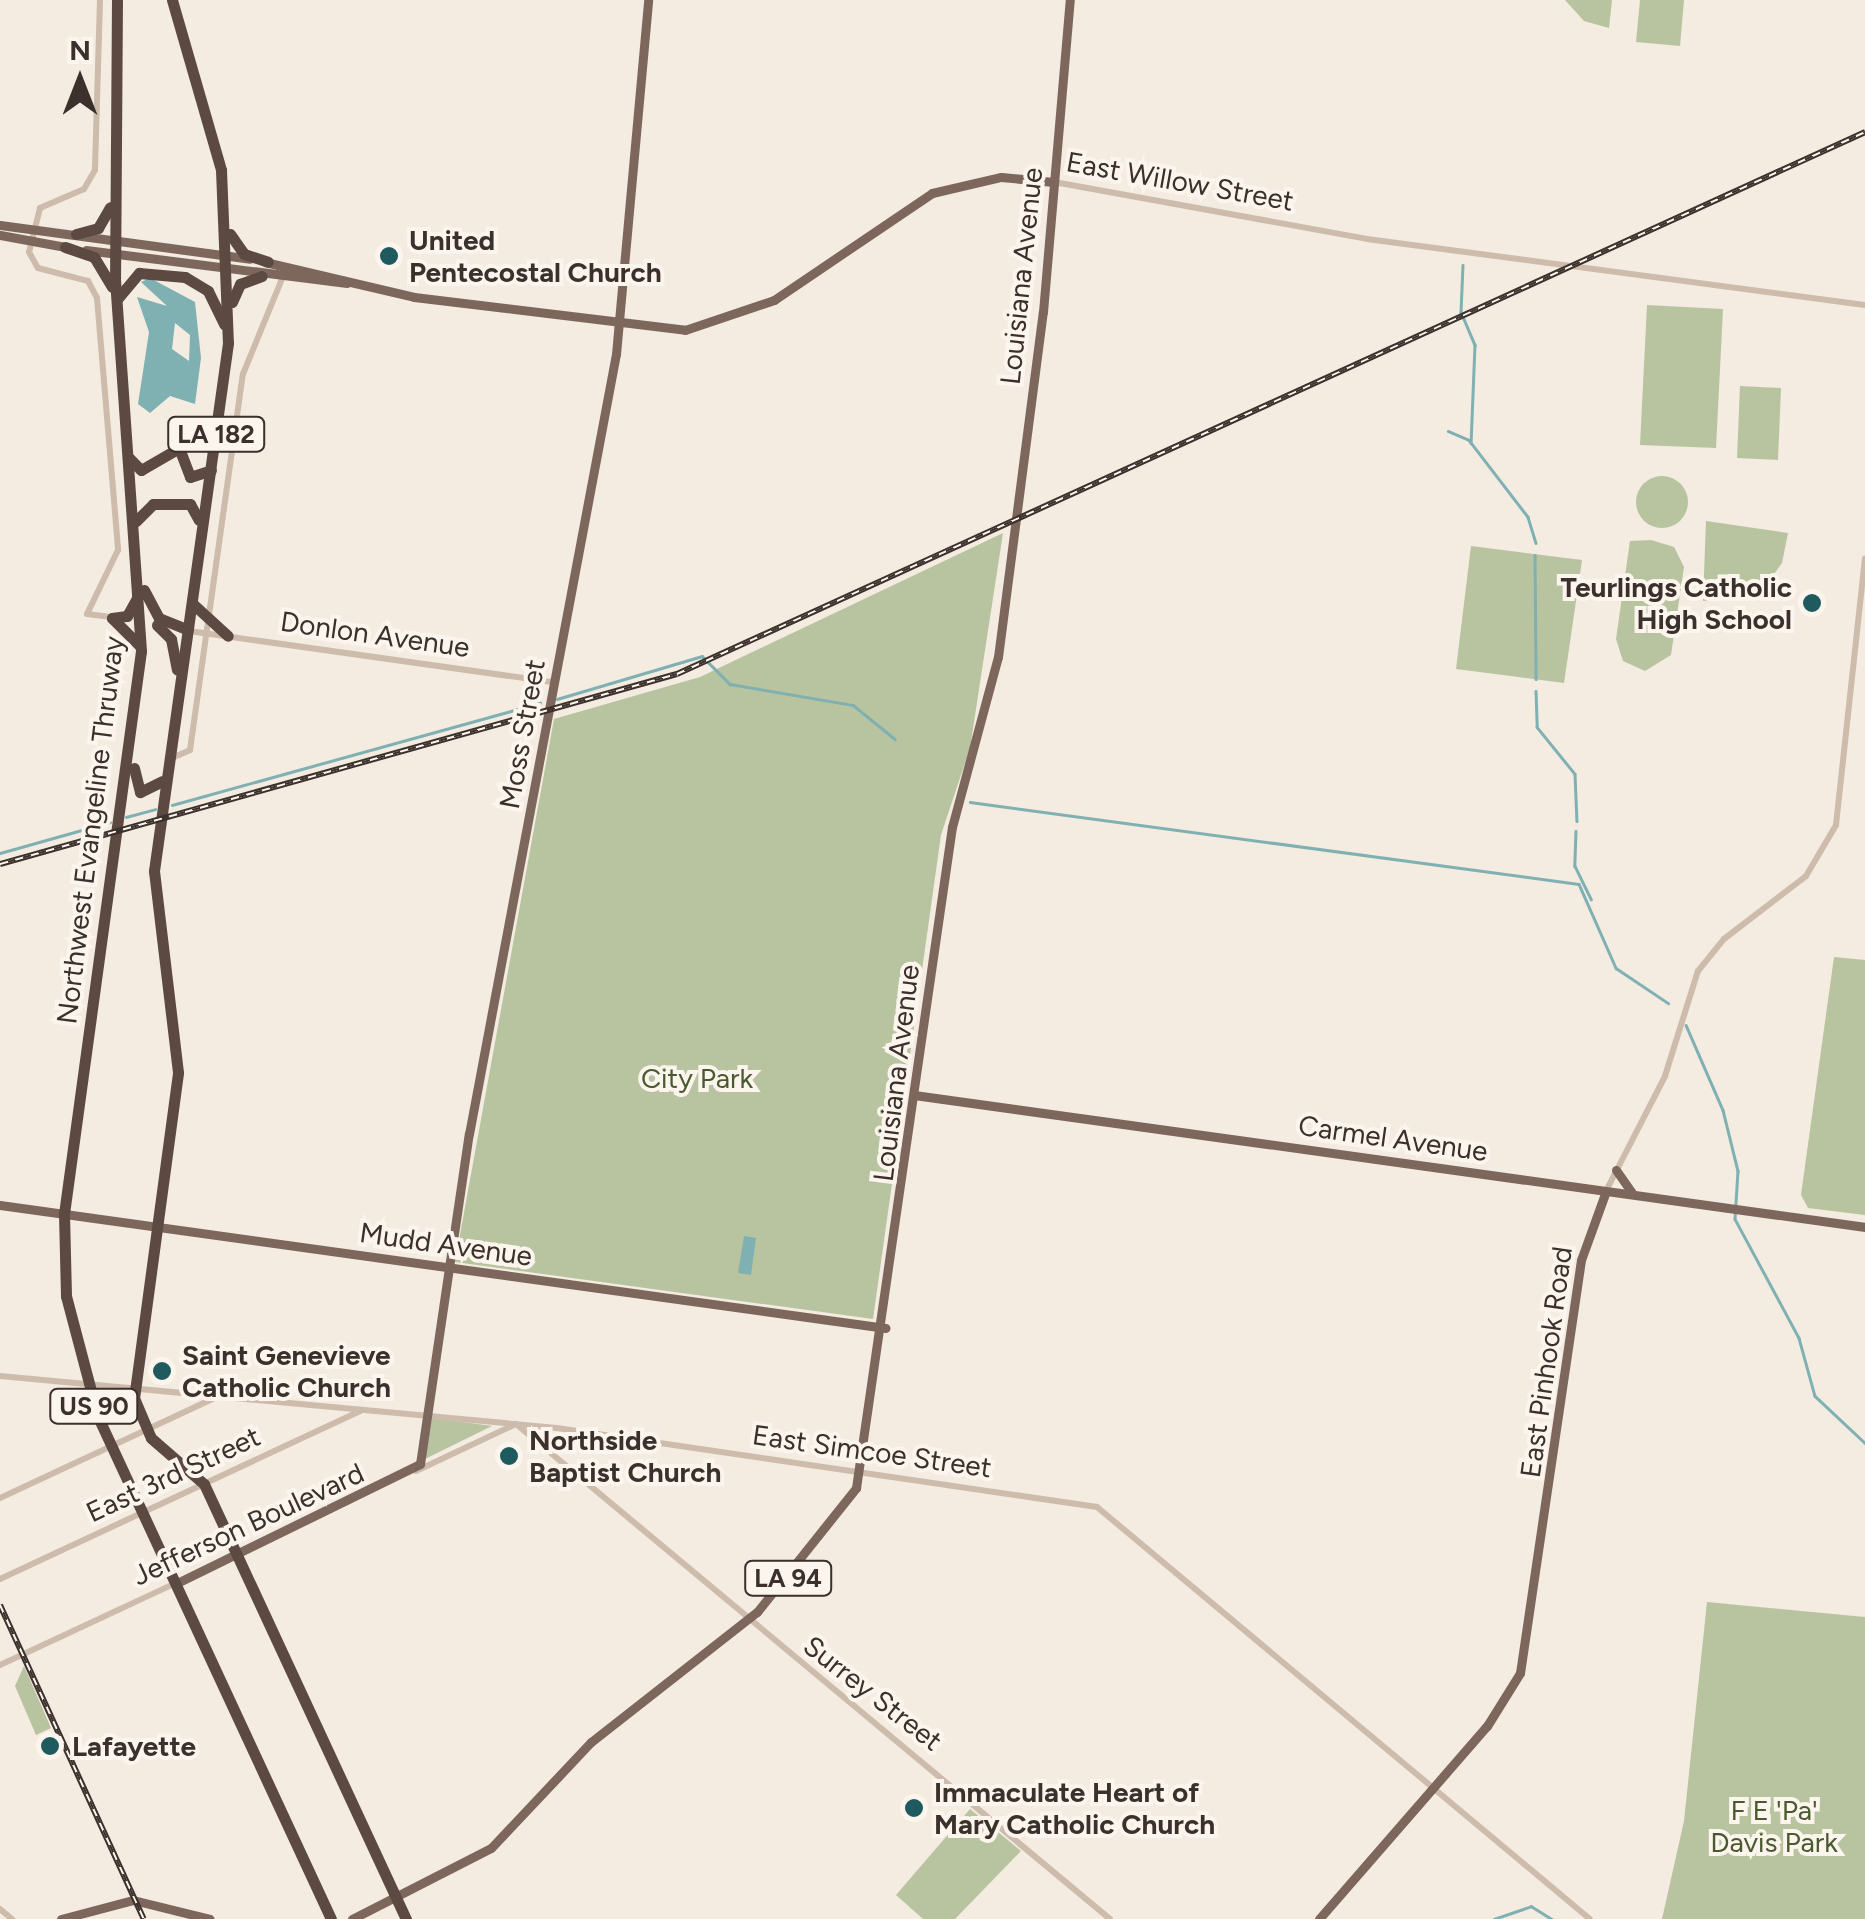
<!DOCTYPE html>
<html>
<head>
<meta charset="utf-8">
<style>
  body { margin:0 }
  #map { position:relative; width:1865px; height:1919px; overflow:hidden; background:#f4ebe1; font-family:Figtree,sans-serif }
  div>[style] { position:absolute }
  .green>* { inset:0; background:#b8c4a0 }
  .round { border-radius:50% }
  .water>* { inset:0; background:#7fb0b2 }
  .stream>* { height:2.5px; margin:-1.25px; padding:0 1.25px; transform-origin:1.25px; border-radius:1.25px; background:#7fb0b2 }
  .minor>* { height:6px; margin:-3px; padding:0 3px; transform-origin:3px; border-radius:3px; background:#cdbbac }
  .major>* { height:9px; margin:-4.5px; padding:0 4.5px; transform-origin:4.5px; border-radius:4.5px; background:#7d675c }
  .highway>* { height:11px; margin:-5.5px; padding:0 5.5px; transform-origin:5.5px; border-radius:5.5px; background:#5c4a42 }
  .rail>* { height:6px; margin-top:-3px; transform-origin:0; background:repeating-linear-gradient(90deg,#fbf5ee 0 8px,#3b302b 0 16px); box-sizing:border-box; border-block:2px solid #3b302b }
  .dots>* { width:28px; height:28px; translate:-50% -50%; box-sizing:border-box; border:5px solid #fbf5ee; border-radius:50% }
  span { translate:-50% -50%; white-space:nowrap; text-align:center; line-height:1.15; -webkit-text-stroke:8px #fbf5ee; paint-order:stroke }
  .shield-label span { padding:2px 8px; background:#fbf5ee; border:2px solid; border-radius:8px; -webkit-text-stroke-width:0 }
  .shield-label { font-size:25px; color:#3b302b; font-weight:700 }
  .street-label { font-size:28px; color:#3b302b }
  .poi-label { font-size:28px; color:#3b302b; font-weight:700 }
  .left { translate:0 -50%; text-align:left }
  .right { translate:-100% -50%; text-align:right }
  .park-label { font-size:28px; color:#4a5a2e }
  .north { position:absolute; left:30px; top:30px; width:100px; height:100px; -webkit-text-stroke:8px #fbf5ee; paint-order:stroke; rotate:0deg; font-size:28px; font-weight:700; line-height:40px; text-align:center; color:#3b302b }
  .north::after { content:''; display:block; margin:auto; width:35px; height:45px; background:#3b302b; clip-path:polygon(50% 0,100% 100%,50% 72%,0 100%) }
</style>
</head>
<body>
<div id="map">
  <div class="green">
    <i style="clip-path:polygon(1565px 0,1612px 0,1609px 28px,1584px 21px)"></i>
    <i style="clip-path:polygon(1640px 0,1684px 0,1680px 46px,1636px 42px)"></i>
    <i style="clip-path:polygon(1647px 305px,1723px 309px,1716px 448px,1640px 445px)"></i>
    <i style="clip-path:polygon(1740px 386px,1781px 388px,1778px 460px,1737px 458px)"></i>
    <i class="round" style="left:1636px;top:476px;width:52px;height:52px"></i>
    <i style="clip-path:polygon(1706px 521px,1788px 533px,1782px 563px,1759px 595px,1703px 601px)"></i>
    <i style="clip-path:polygon(1003px 533px,970px 748px,941px 835px,873px 1319px,455px 1262px,554px 719px,700px 677px)"></i>
    <i style="clip-path:polygon(1651px 540px,1674px 547px,1684px 567px,1671px 655px,1645px 671px,1623px 661px,1616px 639px,1630px 541px)"></i>
    <i style="clip-path:polygon(1471px 546px,1582px 560px,1564px 683px,1456px 669px)"></i>
    <i style="clip-path:polygon(1834px 957px,1865px 960px,1865px 1215px,1808px 1208px,1801px 1195px)"></i>
    <i style="clip-path:polygon(426px 1417px,492px 1426px,425px 1459px)"></i>
    <i style="clip-path:polygon(1707px 1602px,1865px 1617px,1865px 1919px,1662px 1919px,1684px 1821px)"></i>
    <i style="clip-path:polygon(24px 1666px,51px 1728px,36px 1735px,15px 1686px)"></i>
    <i style="clip-path:polygon(970px 1809px,1021px 1851px,955px 1919px,923px 1919px,896px 1895px)"></i>
  </div>
  <div class="water">
    <i style="clip-path:polygon(evenodd,150px 278px,195px 302px,201px 358px,195px 404px,170px 396px,150px 413px,138px 404px,149px 332px,137px 297px,167px 306px,141px 282px,150px 278px,175px 323px,190px 335px,189px 361px,172px 349px,175px 323px)"></i>
    <i style="clip-path:polygon(744px 1236px,756px 1238px,751px 1275px,738px 1273px)"></i>
  </div>
  <div class="stream">
    <i style="left:1463px;top:265px;width:47px;rotate:92.4deg"></i>
    <i style="left:1461px;top:312px;width:36px;rotate:67deg"></i>
    <i style="left:1475px;top:345px;width:98px;rotate:92.3deg"></i>
    <i style="left:1448px;top:431px;width:23px;rotate:23deg"></i>
    <i style="left:1469px;top:440px;width:97px;rotate:52.5deg"></i>
    <i style="left:1528px;top:517px;width:27px;rotate:73deg"></i>
    <i style="left:1535px;top:555px;width:124px;rotate:89.5deg"></i>
    <i style="left:1536px;top:691px;width:36px;rotate:88deg"></i>
    <i style="left:1537px;top:727px;width:60px;rotate:51deg"></i>
    <i style="left:1575px;top:774px;width:47px;rotate:87.6deg"></i>
    <i style="left:557px;top:699px;width:151px;rotate:-16.5deg"></i>
    <i style="left:702px;top:656px;width:40px;rotate:45deg"></i>
    <i style="left:730px;top:684px;width:125px;rotate:9.7deg"></i>
    <i style="left:853px;top:705px;width:54px;rotate:39deg"></i>
    <i style="left:970px;top:802px;width:614px;rotate:7.67deg"></i>
    <i style="left:1579px;top:884px;width:92px;rotate:66.2deg"></i>
    <i style="left:1616px;top:968px;width:63px;rotate:33.9deg"></i>
    <i style="left:172px;top:805px;width:382px;rotate:-15.5deg"></i>
    <i style="left:126px;top:817px;width:30px;rotate:-15deg"></i>
    <i style="left:1576px;top:831px;width:35px;rotate:92deg"></i>
    <i style="left:1575px;top:866px;width:37px;rotate:64deg"></i>
    <i style="left:0;top:853px;width:114px;rotate:-15.7deg"></i>
    <i style="left:1686px;top:1025px;width:93px;rotate:66.5deg"></i>
    <i style="left:1723px;top:1110px;width:63px;rotate:76.2deg"></i>
    <i style="left:1738px;top:1171px;width:48px;rotate:93.6deg"></i>
    <i style="left:1735px;top:1219px;width:135px;rotate:61.7deg"></i>
    <i style="left:1799px;top:1338px;width:60px;rotate:74.6deg"></i>
    <i style="left:1815px;top:1396px;width:69px;rotate:43.2deg"></i>
    <i style="left:1494px;top:1919px;width:39px;rotate:-19deg"></i>
    <i style="left:1531px;top:1906px;width:25px;rotate:32deg"></i>
  </div>
  <div class="minor">
    <i style="left:100px;top:0;width:170px;rotate:91.7deg"></i>
    <i style="left:95px;top:170px;width:22px;rotate:120deg"></i>
    <i style="left:84px;top:189px;width:48px;rotate:156.6deg"></i>
    <i style="left:40px;top:208px;width:45px;rotate:104deg"></i>
    <i style="left:29px;top:252px;width:18px;rotate:61deg"></i>
    <i style="left:38px;top:268px;width:52px;rotate:14.6deg"></i>
    <i style="left:88px;top:281px;width:19px;rotate:62deg"></i>
    <i style="left:97px;top:298px;width:253px;rotate:85.2deg"></i>
    <i style="left:118px;top:550px;width:71px;rotate:115.8deg"></i>
    <i style="left:87px;top:614px;width:24px;rotate:7deg"></i>
    <i style="left:1054px;top:182px;width:318px;rotate:10.3deg"></i>
    <i style="left:1367px;top:239px;width:502px;rotate:7.55deg"></i>
    <i style="left:189px;top:631px;width:369px;rotate:8deg"></i>
    <i style="left:170px;top:759px;width:22px;rotate:-24deg"></i>
    <i style="left:190px;top:750px;width:380px;rotate:-82deg"></i>
    <i style="left:243px;top:374px;width:103px;rotate:-67.7deg"></i>
    <i style="left:1606px;top:1191px;width:129px;rotate:-62.8deg"></i>
    <i style="left:1665px;top:1076px;width:110px;rotate:-72.6deg"></i>
    <i style="left:1698px;top:971px;width:41px;rotate:-50.9deg"></i>
    <i style="left:1724px;top:939px;width:103px;rotate:-37.5deg"></i>
    <i style="left:1806px;top:876px;width:59px;rotate:-59.5deg"></i>
    <i style="left:1836px;top:825px;width:268px;rotate:-83.8deg"></i>
    <i style="left:0;top:1376px;width:559px;rotate:5.33deg"></i>
    <i style="left:557px;top:1428px;width:546px;rotate:8.32deg"></i>
    <i style="left:1097px;top:1507px;width:642px;rotate:39.89deg"></i>
    <i style="left:416px;top:1471px;width:110px;rotate:-25.2deg"></i>
    <i style="left:516px;top:1424px;width:773px;rotate:39.81deg"></i>
    <i style="left:0;top:1498px;width:242px;rotate:-25deg"></i>
    <i style="left:0;top:1579px;width:398px;rotate:-25deg"></i>
    <i style="left:0;top:1665px;width:192px;rotate:-25deg"></i>
    <i style="left:0;top:1909px;width:16px;rotate:40deg"></i>
  </div>
  <div class="major">
    <i style="left:0;top:225px;width:252px;rotate:7.7deg"></i>
    <i style="left:0;top:235px;width:72px;rotate:10.4deg"></i>
    <i style="left:86px;top:250px;width:263px;rotate:7.2deg"></i>
    <i style="left:265px;top:262px;width:153px;rotate:13.2deg"></i>
    <i style="left:414px;top:297px;width:273px;rotate:6.9deg"></i>
    <i style="left:685px;top:330px;width:94px;rotate:-18.6deg"></i>
    <i style="left:774px;top:300px;width:191px;rotate:-34.1deg"></i>
    <i style="left:932px;top:193px;width:71px;rotate:-13.1deg"></i>
    <i style="left:1001px;top:177px;width:53px;rotate:5.4deg"></i>
    <i style="left:914px;top:1095px;width:960px;rotate:7.9deg"></i>
    <i style="left:1616px;top:1170px;width:29px;rotate:55deg"></i>
    <i style="left:0;top:1205px;width:894px;rotate:7.91deg"></i>
    <i style="left:175px;top:1584px;width:273px;rotate:-26.1deg"></i>
    <i style="left:420px;top:1464px;width:334px;rotate:-81.6deg"></i>
    <i style="left:469px;top:1134px;width:794px;rotate:-79.33deg"></i>
    <i style="left:616px;top:354px;width:355px;rotate:-84.8deg"></i>
    <i style="left:61px;top:1919px;width:74px;rotate:-14.8deg"></i>
    <i style="left:133px;top:1900px;width:79px;rotate:13.9deg"></i>
    <i style="left:352px;top:1919px;width:156px;rotate:-27.1deg"></i>
    <i style="left:491px;top:1848px;width:146px;rotate:-46.7deg"></i>
    <i style="left:591px;top:1742px;width:211px;rotate:-38.1deg"></i>
    <i style="left:757px;top:1612px;width:159px;rotate:-51.4deg"></i>
    <i style="left:856px;top:1488px;width:668px;rotate:-81.74deg"></i>
    <i style="left:952px;top:827px;width:176px;rotate:-74.9deg"></i>
    <i style="left:998px;top:657px;width:348px;rotate:-82.6deg"></i>
    <i style="left:1043px;top:312px;width:313px;rotate:-85.1deg"></i>
    <i style="left:1319px;top:1919px;width:256px;rotate:-49deg"></i>
    <i style="left:1487px;top:1726px;width:62px;rotate:-58.1deg"></i>
    <i style="left:1520px;top:1673px;width:417px;rotate:-81.6deg"></i>
    <i style="left:1581px;top:1260px;width:73px;rotate:-70.1deg"></i>
  </div>
  <div class="highway">
    <i style="left:117px;top:0;width:279px;rotate:90.4deg"></i>
    <i style="left:115px;top:279px;width:373px;rotate:86deg"></i>
    <i style="left:141px;top:651px;width:568px;rotate:97.79deg"></i>
    <i style="left:64px;top:1214px;width:82px;rotate:88.6deg"></i>
    <i style="left:66px;top:1296px;width:125px;rotate:75.2deg"></i>
    <i style="left:98px;top:1417px;width:553px;rotate:65.1deg"></i>
    <i style="left:172px;top:0;width:177px;rotate:73.9deg"></i>
    <i style="left:221px;top:170px;width:173px;rotate:87.7deg"></i>
    <i style="left:228px;top:343px;width:533px;rotate:97.98deg"></i>
    <i style="left:154px;top:871px;width:203px;rotate:83.2deg"></i>
    <i style="left:178px;top:1073px;width:328px;rotate:97.7deg"></i>
    <i style="left:134px;top:1398px;width:43px;rotate:67deg"></i>
    <i style="left:151px;top:1438px;width:70px;rotate:41deg"></i>
    <i style="left:204px;top:1484px;width:480px;rotate:65.1deg"></i>
    <i style="left:76px;top:234px;width:23px;rotate:-15deg"></i>
    <i style="left:98px;top:228px;width:24px;rotate:-60deg"></i>
    <i style="left:230px;top:234px;width:24px;rotate:55deg"></i>
    <i style="left:244px;top:254px;width:25px;rotate:18deg"></i>
    <i style="left:65px;top:247px;width:31px;rotate:19deg"></i>
    <i style="left:94px;top:257px;width:35px;rotate:59deg"></i>
    <i style="left:118px;top:298px;width:33px;rotate:-50deg"></i>
    <i style="left:139px;top:273px;width:46px;rotate:5deg"></i>
    <i style="left:185px;top:277px;width:27px;rotate:31deg"></i>
    <i style="left:208px;top:291px;width:37px;rotate:64deg"></i>
    <i style="left:232px;top:302px;width:20px;rotate:-66deg"></i>
    <i style="left:240px;top:284px;width:23px;rotate:-20deg"></i>
    <i style="left:129px;top:458px;width:17px;rotate:45deg"></i>
    <i style="left:141px;top:470px;width:44px;rotate:-30.1deg"></i>
    <i style="left:179px;top:448px;width:31px;rotate:69deg"></i>
    <i style="left:190px;top:477px;width:22px;rotate:-18deg"></i>
    <i style="left:136px;top:521px;width:24px;rotate:-45deg"></i>
    <i style="left:153px;top:504px;width:37px"></i>
    <i style="left:190px;top:504px;width:18px;rotate:61deg"></i>
    <i style="left:144px;top:590px;width:32px;rotate:62deg"></i>
    <i style="left:159px;top:618px;width:31px;rotate:22deg"></i>
    <i style="left:193px;top:604px;width:47px;rotate:42.4deg"></i>
    <i style="left:112px;top:618px;width:15px;rotate:-8deg"></i>
    <i style="left:127px;top:616px;width:21px;rotate:-61deg"></i>
    <i style="left:112px;top:618px;width:38px;rotate:45deg"></i>
    <i style="left:157px;top:625px;width:20px;rotate:45deg"></i>
    <i style="left:171px;top:639px;width:31px;rotate:79deg"></i>
    <i style="left:134px;top:768px;width:25px;rotate:76deg"></i>
    <i style="left:140px;top:792px;width:25px;rotate:-26deg"></i>
  </div>
  <div class="rail">
    <i style="left:0;top:864px;width:703px;rotate:-15.68deg"></i>
    <i style="left:677px;top:674px;width:1306px;rotate:-24.52deg"></i>
    <i style="left:0;top:1605px;width:345px;rotate:65.4deg"></i>
  </div>
  <div class="dots">
    <i style="left:389px;top:256px;background:#1f5a5e"></i>
    <i style="left:1812px;top:603px;background:#1f5a5e"></i>
    <i style="left:162px;top:1371px;background:#1f5a5e"></i>
    <i style="left:509px;top:1456px;background:#1f5a5e"></i>
    <i style="left:50px;top:1746px;background:#1f5a5e"></i>
    <i style="left:914px;top:1808px;background:#1f5a5e"></i>
  </div>
  <div class="shield-label">
    <span style="left:216px;top:434px">LA 182</span>
    <span style="left:94px;top:1406px">US 90</span>
    <span style="left:788px;top:1578px">LA 94</span>
  </div>
  <div class="street-label">
    <span style="left:1180px;top:181px;rotate:10deg">East Willow Street</span>
    <span style="left:1021px;top:276px;rotate:-84deg">Louisiana Avenue</span>
    <span style="left:375px;top:634px;rotate:8deg">Donlon Avenue</span>
    <span style="left:522px;top:734px;rotate:-80deg">Moss Street</span>
    <span style="left:90px;top:830px;rotate:-83deg">Northwest Evangeline Thruway</span>
    <span style="left:896px;top:1073px;rotate:-83deg">Louisiana Avenue</span>
    <span style="left:1393px;top:1138px;rotate:8deg">Carmel Avenue</span>
    <span style="left:446px;top:1244px;rotate:8deg">Mudd Avenue</span>
    <span style="left:1546px;top:1362px;rotate:-82deg">East Pinhook Road</span>
    <span style="left:872px;top:1451px;rotate:8deg">East Simcoe Street</span>
    <span style="left:173px;top:1474px;rotate:-25deg">East 3rd Street</span>
    <span style="left:248px;top:1524px;rotate:-25deg">Jefferson Boulevard</span>
    <span style="left:873px;top:1693px;rotate:38deg">Surrey Street</span>
  </div>
  <div class="poi-label">
    <span class="left" style="left:409px;top:256px">United<br>Pentecostal Church</span>
    <span class="right" style="left:1792px;top:603px">Teurlings Catholic<br>High School</span>
    <span class="left" style="left:182px;top:1371px">Saint Genevieve<br>Catholic Church</span>
    <span class="left" style="left:529px;top:1456px">Northside<br>Baptist Church</span>
    <span class="left" style="left:72px;top:1746px">Lafayette</span>
    <span class="left" style="left:934px;top:1808px">Immaculate Heart of<br>Mary Catholic Church</span>
  </div>
  <div class="park-label">
    <span style="left:697px;top:1078px">City Park</span>
    <span style="left:1774px;top:1826px">F E 'Pa'<br>Davis Park</span>
  </div>
  <div class="north">N</div>
</div>
</body>
</html>
